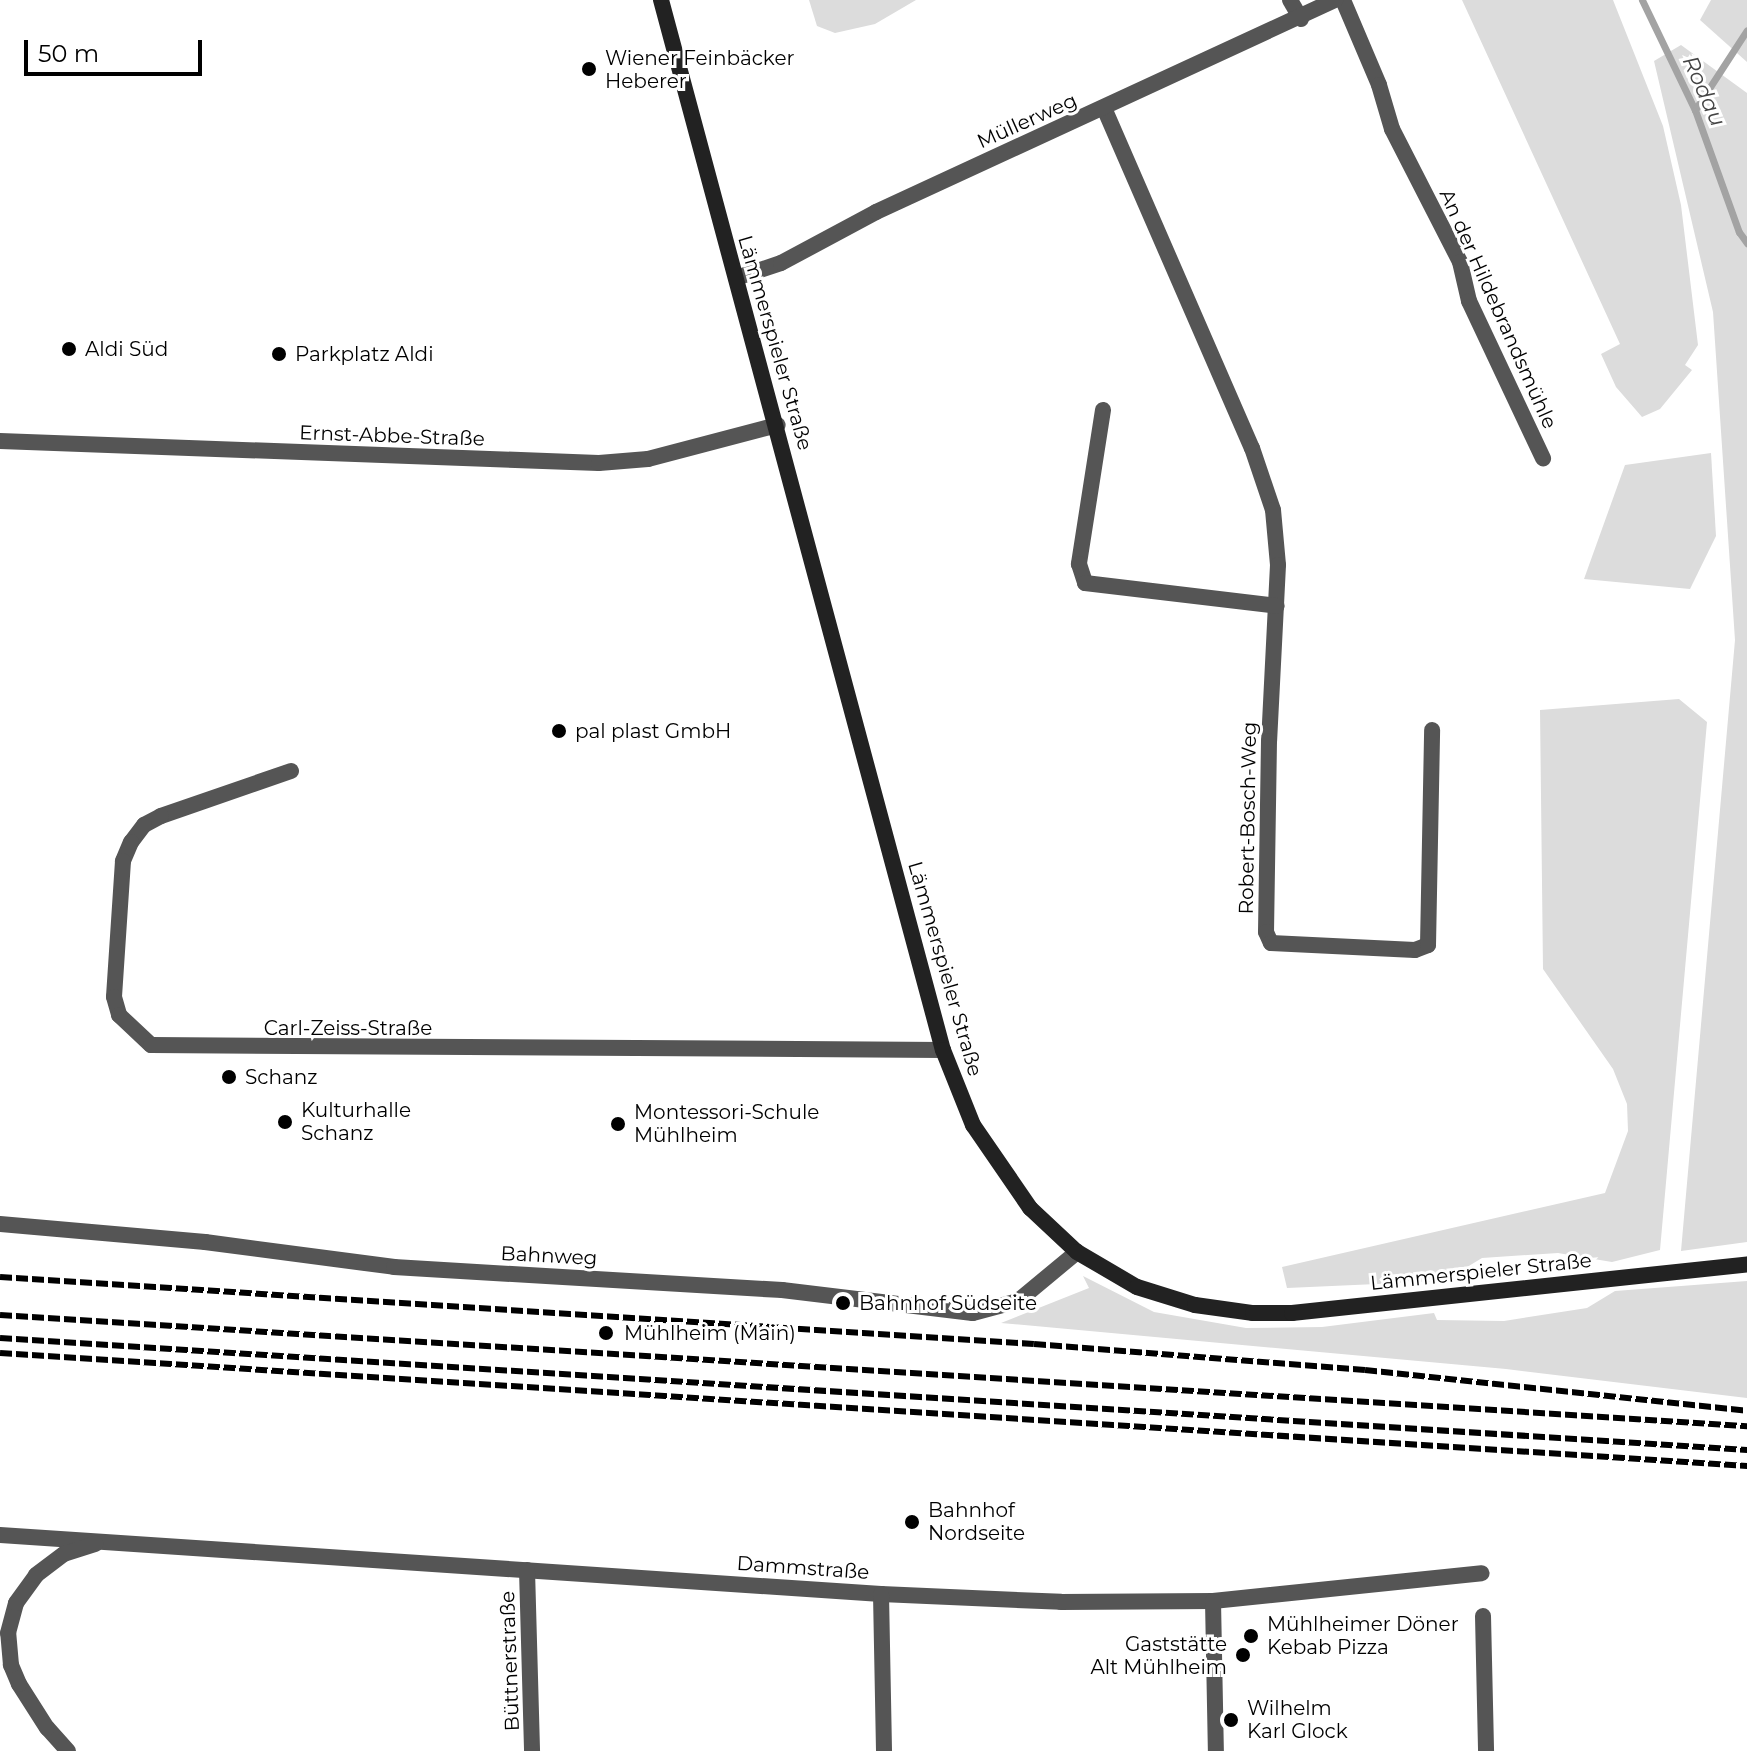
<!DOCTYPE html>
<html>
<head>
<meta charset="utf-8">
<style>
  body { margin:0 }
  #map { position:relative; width:1747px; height:1751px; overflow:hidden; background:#fff; font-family:Montserrat,sans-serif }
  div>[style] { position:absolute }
  .green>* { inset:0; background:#dcdcdc }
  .stream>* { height:7px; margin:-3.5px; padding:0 3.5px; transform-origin:3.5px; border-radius:3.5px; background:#a3a3a3 }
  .street>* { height:16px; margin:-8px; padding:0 8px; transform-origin:8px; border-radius:8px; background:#555 }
  .secondary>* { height:16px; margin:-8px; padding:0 8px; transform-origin:8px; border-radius:8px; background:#222 }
  .rail>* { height:6px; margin-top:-3px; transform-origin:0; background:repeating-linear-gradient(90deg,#000 0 12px,transparent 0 16px) }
  .dots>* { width:22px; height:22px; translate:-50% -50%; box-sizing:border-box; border:4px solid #fff; border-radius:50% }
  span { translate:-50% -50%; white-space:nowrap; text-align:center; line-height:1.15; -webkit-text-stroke:6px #fff; paint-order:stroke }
  .poi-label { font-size:20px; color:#000 }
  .left { translate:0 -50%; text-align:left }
  .right { translate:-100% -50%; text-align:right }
  .street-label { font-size:20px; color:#000 }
  .water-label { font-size:22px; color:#444; font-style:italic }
  .scale { position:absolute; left:24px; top:40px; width:178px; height:36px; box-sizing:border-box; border:4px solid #000; border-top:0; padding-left:10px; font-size:24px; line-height:28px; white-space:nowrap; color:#000; -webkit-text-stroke:6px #fff; paint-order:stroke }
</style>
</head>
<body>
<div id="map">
  <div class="green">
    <i style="clip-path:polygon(809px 0,916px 0,875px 24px,835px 33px,817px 26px)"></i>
    <i style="clip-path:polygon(1462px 0,1613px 0,1663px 126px,1681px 205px,1698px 345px,1685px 365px,1692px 370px,1660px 409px,1642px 417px,1616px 387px,1601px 354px,1620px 344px)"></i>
    <i style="clip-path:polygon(1711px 0,1747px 0,1747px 62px,1700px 20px)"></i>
    <i style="clip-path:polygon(1681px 45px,1747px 93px,1747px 1242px,1681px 1251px,1735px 640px,1713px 312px,1654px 61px)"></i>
    <i style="clip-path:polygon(1711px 453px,1716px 536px,1690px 589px,1584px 579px,1625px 465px)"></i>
    <i style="clip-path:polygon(1679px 699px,1707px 722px,1660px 1250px,1612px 1262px,1558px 1253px,1482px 1258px,1444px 1281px,1287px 1288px,1282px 1267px,1605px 1193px,1628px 1131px,1627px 1104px,1613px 1069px,1543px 969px,1540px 710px)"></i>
    <i style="clip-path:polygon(1083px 1276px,1154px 1312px,1246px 1328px,1322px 1327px,1434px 1313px,1437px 1320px,1504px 1321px,1587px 1308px,1615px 1291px,1747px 1281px,1747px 1398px,1506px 1369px,1001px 1323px,1089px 1288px)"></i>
  </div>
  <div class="stream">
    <i style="left:1642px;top:0;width:122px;rotate:64.3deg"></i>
    <i style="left:1695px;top:110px;width:130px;rotate:70.2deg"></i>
    <i style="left:1739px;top:232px;width:14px;rotate:54deg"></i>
    <i style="left:1695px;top:110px;width:95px;rotate:-57deg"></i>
  </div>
  <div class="street">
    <i style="left:1290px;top:0;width:22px;rotate:60deg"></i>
    <i style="left:1343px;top:0;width:92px;rotate:67deg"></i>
    <i style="left:1379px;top:85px;width:46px;rotate:73.5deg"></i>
    <i style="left:1392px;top:129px;width:149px;rotate:62.9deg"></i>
    <i style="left:1460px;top:262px;width:40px;rotate:77deg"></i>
    <i style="left:1469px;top:301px;width:174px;rotate:64.8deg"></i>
    <i style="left:1104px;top:108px;width:371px;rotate:66.5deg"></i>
    <i style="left:1252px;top:448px;width:65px;rotate:71.3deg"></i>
    <i style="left:1273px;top:510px;width:55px;rotate:84.8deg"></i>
    <i style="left:1278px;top:565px;width:176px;rotate:92.9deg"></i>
    <i style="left:1269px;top:741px;width:191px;rotate:90.9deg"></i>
    <i style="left:1266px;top:932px;width:12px;rotate:66deg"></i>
    <i style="left:1271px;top:943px;width:144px;rotate:2.8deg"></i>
    <i style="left:1415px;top:950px;width:14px;rotate:-21deg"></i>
    <i style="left:1428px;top:945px;width:215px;rotate:-88.9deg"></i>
    <i style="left:736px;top:278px;width:47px;rotate:-18.4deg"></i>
    <i style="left:781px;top:263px;width:108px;rotate:-28.2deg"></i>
    <i style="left:876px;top:212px;width:506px;rotate:-24.79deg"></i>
    <i style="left:1103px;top:410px;width:156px;rotate:98.9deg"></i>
    <i style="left:1079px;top:564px;width:20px;rotate:72deg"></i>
    <i style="left:1085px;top:583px;width:193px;rotate:6.8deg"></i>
    <i style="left:0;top:441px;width:599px;rotate:2.1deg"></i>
    <i style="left:599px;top:463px;width:49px;rotate:-4.7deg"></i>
    <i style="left:648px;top:459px;width:134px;rotate:-14.7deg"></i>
    <i style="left:291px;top:771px;width:138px;rotate:160.9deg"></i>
    <i style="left:161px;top:816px;width:19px;rotate:152deg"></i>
    <i style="left:144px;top:825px;width:21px;rotate:127deg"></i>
    <i style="left:131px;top:842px;width:21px;rotate:113deg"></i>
    <i style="left:123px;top:861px;width:136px;rotate:93.8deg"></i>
    <i style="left:114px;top:997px;width:19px;rotate:74deg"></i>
    <i style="left:119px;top:1015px;width:44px;rotate:43.2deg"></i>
    <i style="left:151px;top:1045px;width:792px;rotate:0.36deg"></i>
    <i style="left:0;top:1224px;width:206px;rotate:5deg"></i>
    <i style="left:205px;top:1242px;width:191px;rotate:7.5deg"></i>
    <i style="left:394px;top:1267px;width:389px;rotate:3.4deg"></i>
    <i style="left:782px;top:1290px;width:192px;rotate:6.9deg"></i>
    <i style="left:973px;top:1313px;width:47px;rotate:-14.9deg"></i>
    <i style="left:1018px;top:1301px;width:77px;rotate:-39.7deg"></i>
    <i style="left:0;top:1535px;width:883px;rotate:3.83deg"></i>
    <i style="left:881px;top:1594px;width:180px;rotate:2.5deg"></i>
    <i style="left:1061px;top:1602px;width:152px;rotate:-0.4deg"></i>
    <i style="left:1213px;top:1601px;width:270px;rotate:-5.9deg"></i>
    <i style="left:527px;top:1570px;width:181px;rotate:88.4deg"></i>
    <i style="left:881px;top:1594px;width:157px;rotate:88.9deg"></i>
    <i style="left:1213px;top:1601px;width:150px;rotate:88.9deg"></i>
    <i style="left:1483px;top:1616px;width:135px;rotate:88.7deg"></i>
    <i style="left:68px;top:1751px;width:31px;rotate:-132deg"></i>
    <i style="left:47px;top:1728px;width:52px;rotate:-122.5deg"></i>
    <i style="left:19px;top:1684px;width:21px;rotate:-113deg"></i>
    <i style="left:11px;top:1665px;width:32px;rotate:-95deg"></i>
    <i style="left:8px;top:1633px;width:31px;rotate:-75deg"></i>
    <i style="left:16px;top:1603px;width:34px;rotate:-54deg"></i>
    <i style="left:36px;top:1575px;width:35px;rotate:-37deg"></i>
    <i style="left:64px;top:1554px;width:33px;rotate:-18deg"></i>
  </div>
  <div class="secondary">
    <i style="left:661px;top:0;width:1087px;rotate:74.97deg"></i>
    <i style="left:943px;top:1050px;width:81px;rotate:68.2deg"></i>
    <i style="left:973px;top:1125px;width:101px;rotate:55.5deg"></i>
    <i style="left:1030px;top:1208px;width:64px;rotate:43.1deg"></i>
    <i style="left:1077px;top:1252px;width:69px;rotate:30.3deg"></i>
    <i style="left:1137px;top:1287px;width:61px;rotate:17.2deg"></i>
    <i style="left:1195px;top:1305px;width:59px;rotate:7.9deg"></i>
    <i style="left:1253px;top:1313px;width:39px"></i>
    <i style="left:1292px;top:1313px;width:458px;rotate:-6.1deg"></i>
  </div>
  <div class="rail">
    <i style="left:0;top:1277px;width:1036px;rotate:3.71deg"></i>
    <i style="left:1034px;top:1344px;width:332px;rotate:4.5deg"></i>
    <i style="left:1365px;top:1370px;width:384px;rotate:6.1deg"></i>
    <i style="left:0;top:1315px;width:1751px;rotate:3.64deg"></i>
    <i style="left:0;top:1338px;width:1751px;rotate:3.67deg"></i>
    <i style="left:0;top:1353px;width:1751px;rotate:3.7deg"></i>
  </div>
  <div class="dots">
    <i style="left:589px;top:69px;background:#000"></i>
    <i style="left:69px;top:349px;background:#000"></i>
    <i style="left:279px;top:354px;background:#000"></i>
    <i style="left:559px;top:731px;background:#000"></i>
    <i style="left:229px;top:1077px;background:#000"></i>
    <i style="left:285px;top:1122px;background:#000"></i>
    <i style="left:618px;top:1124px;background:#000"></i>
    <i style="left:843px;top:1303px;background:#000"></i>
    <i style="left:606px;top:1333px;background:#000"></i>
    <i style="left:912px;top:1522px;background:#000"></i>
    <i style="left:1251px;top:1636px;background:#000"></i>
    <i style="left:1243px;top:1655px;background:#000"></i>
    <i style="left:1231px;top:1720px;background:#000"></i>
  </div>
  <div class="poi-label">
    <span class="left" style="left:605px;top:70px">Wiener Feinbäcker<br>Heberer</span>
    <span class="left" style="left:85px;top:349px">Aldi Süd</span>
    <span class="left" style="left:295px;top:354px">Parkplatz Aldi</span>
    <span class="left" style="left:575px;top:731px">pal plast GmbH</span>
    <span class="left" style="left:245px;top:1077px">Schanz</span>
    <span class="left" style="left:301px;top:1122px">Kulturhalle<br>Schanz</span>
    <span class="left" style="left:634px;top:1124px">Montessori-Schule<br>Mühlheim</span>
    <span class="left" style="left:859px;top:1303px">Bahnhof Südseite</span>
    <span class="left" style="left:624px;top:1333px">Mühlheim (Main)</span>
    <span class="left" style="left:928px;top:1522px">Bahnhof<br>Nordseite</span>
    <span class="left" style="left:1267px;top:1636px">Mühlheimer Döner<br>Kebab Pizza</span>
    <span class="right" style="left:1227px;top:1656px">Gaststätte<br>Alt Mühlheim</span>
    <span class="left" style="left:1247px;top:1720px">Wilhelm<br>Karl Glock</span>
  </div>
  <div class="street-label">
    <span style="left:1027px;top:121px;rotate:-24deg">Müllerweg</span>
    <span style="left:1498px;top:309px;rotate:66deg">An der Hildebrandsmühle</span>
    <span style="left:775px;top:343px;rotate:74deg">Lämmerspieler Straße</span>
    <span style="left:392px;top:436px;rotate:2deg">Ernst-Abbe-Straße</span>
    <span style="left:1248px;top:818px;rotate:-89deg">Robert-Bosch-Weg</span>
    <span style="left:945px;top:969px;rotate:74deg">Lämmerspieler Straße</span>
    <span style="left:348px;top:1028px">Carl-Zeiss-Straße</span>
    <span style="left:549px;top:1256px;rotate:3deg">Bahnweg</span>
    <span style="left:1481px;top:1272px;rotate:-6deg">Lämmerspieler Straße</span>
    <span style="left:803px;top:1568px;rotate:4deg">Dammstraße</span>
    <span style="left:510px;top:1661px;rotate:-92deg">Büttnerstraße</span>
  </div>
  <div class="water-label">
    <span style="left:1704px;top:91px;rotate:66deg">Rodau</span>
  </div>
  <div class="scale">50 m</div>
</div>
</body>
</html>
